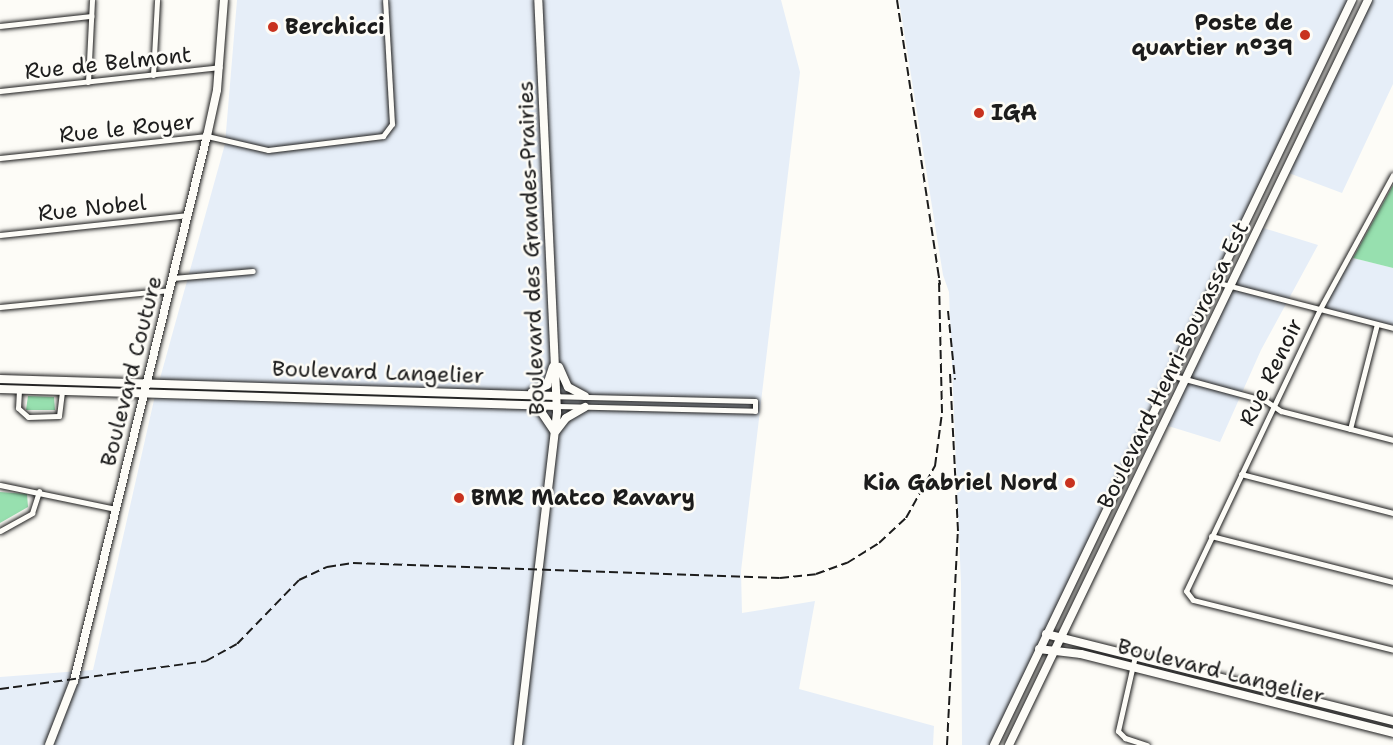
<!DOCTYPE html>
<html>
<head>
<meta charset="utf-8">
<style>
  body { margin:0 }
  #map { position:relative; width:1393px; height:745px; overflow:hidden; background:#fdfcf7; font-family:"Shantell Sans",sans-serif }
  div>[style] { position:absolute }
  .built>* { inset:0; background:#e6eef8 }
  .green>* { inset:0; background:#97e0af }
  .roads { filter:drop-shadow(0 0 2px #1c1c1c) drop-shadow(0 0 2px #1c1c1c) }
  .street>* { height:5px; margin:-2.5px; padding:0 2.5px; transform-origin:2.5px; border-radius:2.5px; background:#fdfcf7 }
  .secondary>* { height:8px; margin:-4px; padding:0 4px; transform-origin:4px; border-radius:4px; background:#fdfcf7 }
  .primary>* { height:8px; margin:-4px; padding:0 4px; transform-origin:4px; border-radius:4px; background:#fdfcf7 }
  .rail>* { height:2px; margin-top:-1px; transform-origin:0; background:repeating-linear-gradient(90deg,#1c1c1c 0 9px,transparent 0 13.5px) }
  .dots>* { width:16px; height:16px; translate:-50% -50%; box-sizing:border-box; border:3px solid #fdfcf7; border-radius:50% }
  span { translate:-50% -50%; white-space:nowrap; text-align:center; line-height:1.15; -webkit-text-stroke:5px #fdfcf7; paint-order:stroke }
  .poi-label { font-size:22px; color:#1c1c1c; font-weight:700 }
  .right { translate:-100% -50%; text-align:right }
  .left { translate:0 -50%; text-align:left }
  .street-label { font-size:22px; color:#1c1c1c }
</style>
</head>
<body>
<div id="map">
  <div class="built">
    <i style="clip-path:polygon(237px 0,781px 0,800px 72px,741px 571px,742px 613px,815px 601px,799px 689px,934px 726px,933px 745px,0 745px,0 677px,93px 670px,154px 400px,225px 144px)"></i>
    <i style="clip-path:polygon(899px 0,1353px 0,995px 745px,962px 745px,961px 584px,949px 292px,943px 275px)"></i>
    <i style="clip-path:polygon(1368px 0,1393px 0,1393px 84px,1342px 193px,1286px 172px)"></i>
    <i style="clip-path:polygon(1260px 227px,1318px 245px,1261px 350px,1220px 442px,1165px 425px)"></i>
    <i style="clip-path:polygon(1353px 258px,1393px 268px,1393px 328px,1320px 309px)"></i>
  </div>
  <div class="green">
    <i style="clip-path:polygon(1393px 185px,1393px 268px,1353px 258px)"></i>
    <i style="clip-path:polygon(28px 396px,54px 397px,55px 410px,26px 410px)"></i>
    <i style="clip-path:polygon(0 492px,27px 494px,28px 507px,0 523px)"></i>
  </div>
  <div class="roads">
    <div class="street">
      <i style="left:0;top:26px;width:92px;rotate:-6.3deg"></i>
      <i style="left:153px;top:75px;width:75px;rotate:-86.9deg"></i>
      <i style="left:88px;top:82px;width:82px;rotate:-87.2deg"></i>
      <i style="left:0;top:91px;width:221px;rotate:-6.2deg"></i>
      <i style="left:0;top:158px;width:208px;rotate:-6.1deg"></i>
      <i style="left:207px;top:136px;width:63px;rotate:12.9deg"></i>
      <i style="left:268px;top:150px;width:116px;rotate:-6.9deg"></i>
      <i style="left:383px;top:136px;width:15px;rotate:-53deg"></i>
      <i style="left:392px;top:124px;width:124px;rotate:-93.2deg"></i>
      <i style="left:1393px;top:175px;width:153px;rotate:118.6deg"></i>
      <i style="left:1320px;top:309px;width:312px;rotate:115.4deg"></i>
      <i style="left:1186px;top:591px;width:11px;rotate:52deg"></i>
      <i style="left:1193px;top:600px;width:206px;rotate:14deg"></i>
      <i style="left:0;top:235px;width:189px;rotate:-6.1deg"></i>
      <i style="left:173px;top:278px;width:80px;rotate:-5deg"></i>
      <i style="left:1219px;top:283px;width:180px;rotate:14.5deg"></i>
      <i style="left:0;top:307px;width:170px;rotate:-5.7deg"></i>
      <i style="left:1174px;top:376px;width:95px;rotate:15.2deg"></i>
      <i style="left:1266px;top:401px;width:18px;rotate:34deg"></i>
      <i style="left:1281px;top:411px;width:116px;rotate:14.5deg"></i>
      <i style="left:19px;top:390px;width:18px;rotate:93deg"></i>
      <i style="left:18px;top:408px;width:13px;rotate:42deg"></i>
      <i style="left:28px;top:417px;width:31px;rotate:-2deg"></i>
      <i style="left:59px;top:416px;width:25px;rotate:-83deg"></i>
      <i style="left:557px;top:406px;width:198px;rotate:1.4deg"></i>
      <i style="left:755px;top:411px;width:10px;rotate:-90deg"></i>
      <i style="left:755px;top:401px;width:198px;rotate:-178.6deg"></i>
      <i style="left:1350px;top:429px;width:108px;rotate:-75.6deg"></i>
      <i style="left:1241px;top:474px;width:157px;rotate:14.4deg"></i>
      <i style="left:0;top:485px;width:118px;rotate:11.7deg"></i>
      <i style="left:0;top:531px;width:37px;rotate:-29deg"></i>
      <i style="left:32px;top:513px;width:23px;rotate:-72deg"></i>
      <i style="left:1211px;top:536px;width:188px;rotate:14.2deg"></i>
      <i style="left:1135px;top:656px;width:77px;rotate:102.8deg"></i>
      <i style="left:1118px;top:731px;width:10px;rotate:45deg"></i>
      <i style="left:1125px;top:738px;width:23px;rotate:18deg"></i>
    </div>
    <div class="secondary">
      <i style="left:559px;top:367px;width:22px;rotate:66deg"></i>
      <i style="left:568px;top:387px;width:19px;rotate:28deg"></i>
      <i style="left:0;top:379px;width:557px;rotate:1.75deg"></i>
      <i style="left:0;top:389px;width:557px;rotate:1.75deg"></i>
      <i style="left:532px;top:392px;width:17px;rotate:-25deg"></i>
      <i style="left:547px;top:385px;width:19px;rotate:-72deg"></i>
      <i style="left:533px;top:406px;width:8px;rotate:30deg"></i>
      <i style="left:540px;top:410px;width:25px;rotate:56deg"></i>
      <i style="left:556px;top:431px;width:16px;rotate:-52deg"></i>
      <i style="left:566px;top:418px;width:22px;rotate:-30deg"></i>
      <i style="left:1046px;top:634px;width:358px;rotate:14.1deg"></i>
      <i style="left:1039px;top:649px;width:42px;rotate:6.8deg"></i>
      <i style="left:1081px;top:654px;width:322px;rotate:14.2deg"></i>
      <i style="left:49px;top:745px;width:69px;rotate:-68.7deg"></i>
      <i style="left:74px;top:681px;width:561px;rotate:-76.29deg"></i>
      <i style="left:207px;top:136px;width:47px;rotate:-77.7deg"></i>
      <i style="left:217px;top:90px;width:90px;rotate:-85.6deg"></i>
      <i style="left:518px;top:745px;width:335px;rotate:-83.3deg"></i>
      <i style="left:557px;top:412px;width:412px;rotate:-92.6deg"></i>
    </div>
    <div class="primary">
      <i style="left:994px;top:745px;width:827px;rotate:-64.33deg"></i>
      <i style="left:1009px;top:745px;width:827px;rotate:-64.27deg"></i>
    </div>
  </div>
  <div class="rail">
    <i style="left:897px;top:0;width:288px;rotate:81.4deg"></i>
    <i style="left:948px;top:311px;width:69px;rotate:84.2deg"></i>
    <i style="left:0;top:689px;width:208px;rotate:-7.7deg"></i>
    <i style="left:206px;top:661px;width:35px;rotate:-29deg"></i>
    <i style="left:237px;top:644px;width:89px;rotate:-45.9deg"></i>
    <i style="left:299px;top:580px;width:31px;rotate:-25deg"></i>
    <i style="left:327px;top:567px;width:26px;rotate:-9deg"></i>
    <i style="left:353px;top:563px;width:427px;rotate:2deg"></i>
    <i style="left:780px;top:578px;width:36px;rotate:-6deg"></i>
    <i style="left:816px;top:574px;width:33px;rotate:-20deg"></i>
    <i style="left:847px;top:563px;width:38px;rotate:-32deg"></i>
    <i style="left:879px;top:543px;width:37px;rotate:-43deg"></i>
    <i style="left:906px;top:518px;width:60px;rotate:-60.9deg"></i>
    <i style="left:935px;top:466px;width:53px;rotate:-82.5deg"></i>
    <i style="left:942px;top:413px;width:137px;rotate:-91.3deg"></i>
    <i style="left:947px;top:745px;width:214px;rotate:-87.1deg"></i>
    <i style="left:958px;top:531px;width:160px;rotate:-92.9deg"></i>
  </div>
  <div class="dots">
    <i style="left:273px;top:27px;background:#c8321e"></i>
    <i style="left:1305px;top:35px;background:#c8321e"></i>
    <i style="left:979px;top:113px;background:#c8321e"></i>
    <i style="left:1070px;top:483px;background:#c8321e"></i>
    <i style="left:459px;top:498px;background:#c8321e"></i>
  </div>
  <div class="poi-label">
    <span class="right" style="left:1293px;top:35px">Poste de<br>quartier n°39</span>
    <span class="left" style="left:285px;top:27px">Berchicci</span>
    <span class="left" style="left:991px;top:113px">IGA</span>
    <span class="right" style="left:1058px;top:483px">Kia Gabriel Nord</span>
    <span class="left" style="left:471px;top:498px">BMR Matco Ravary</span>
  </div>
  <div class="street-label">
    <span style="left:108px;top:63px;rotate:-6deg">Rue de Belmont</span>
    <span style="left:127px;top:128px;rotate:-6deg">Rue le Royer</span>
    <span style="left:92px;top:208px;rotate:-6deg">Rue Nobel</span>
    <span style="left:531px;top:248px;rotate:-92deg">Boulevard des Grandes-Prairies</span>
    <span style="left:1173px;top:365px;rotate:-64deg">Boulevard Henri-Bourassa Est</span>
    <span style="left:131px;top:371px;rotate:-76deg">Boulevard Couture</span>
    <span style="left:378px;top:372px;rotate:2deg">Boulevard Langelier</span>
    <span style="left:1271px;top:372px;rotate:-64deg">Rue Renoir</span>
    <span style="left:1221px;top:671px;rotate:14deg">Boulevard Langelier</span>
  </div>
</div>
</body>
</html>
